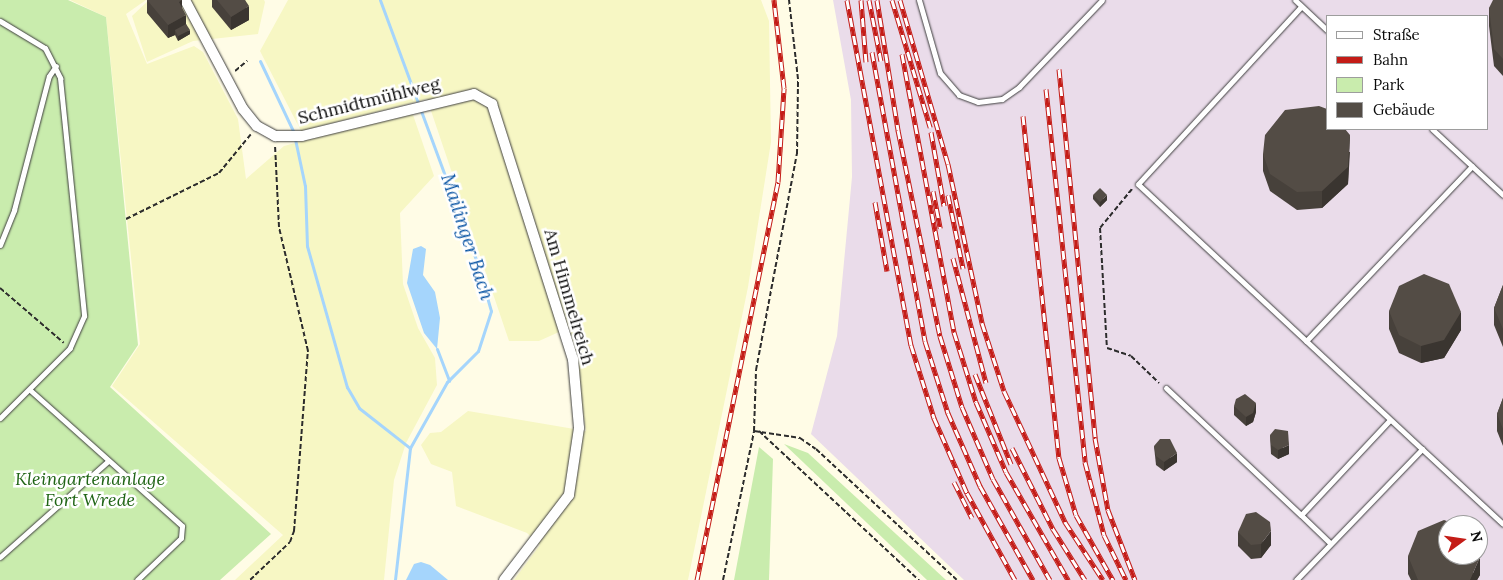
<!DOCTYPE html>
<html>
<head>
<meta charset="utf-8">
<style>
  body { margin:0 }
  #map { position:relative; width:1503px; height:580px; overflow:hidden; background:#fffce6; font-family:Lora,serif }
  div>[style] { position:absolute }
  .industrial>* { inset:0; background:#eadcea }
  .farmland>* { inset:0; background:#f7f7c4 }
  .green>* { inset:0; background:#c9ecad }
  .water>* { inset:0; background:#a5d5fc }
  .stream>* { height:3px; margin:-1.5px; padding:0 1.5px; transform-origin:1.5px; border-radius:1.5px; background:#a5d5fc }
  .path>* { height:2px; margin-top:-1px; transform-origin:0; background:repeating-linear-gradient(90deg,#2c2c2c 0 5px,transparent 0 7.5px) }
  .roads { filter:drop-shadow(0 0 1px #3d3d3d) drop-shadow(0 0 1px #3d3d3d) }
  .lane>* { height:5px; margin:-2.5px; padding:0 2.5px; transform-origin:2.5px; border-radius:2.5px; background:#fff }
  .street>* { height:10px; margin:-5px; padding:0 5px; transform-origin:5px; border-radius:5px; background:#fff }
  .rail>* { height:5px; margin-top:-2.5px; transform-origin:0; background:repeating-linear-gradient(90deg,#fff 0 9px,#c41c17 0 18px); box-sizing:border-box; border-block:1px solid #c41c17 }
  .wall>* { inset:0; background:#47413b }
  .shaded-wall>* { inset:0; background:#3a3530 }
  .building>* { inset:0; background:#534c45 }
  span { translate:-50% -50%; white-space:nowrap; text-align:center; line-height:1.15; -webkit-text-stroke:5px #fff; paint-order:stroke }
  .street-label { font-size:18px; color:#0a0a0a }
  .park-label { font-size:18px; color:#206516; font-style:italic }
  .water-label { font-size:19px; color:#0a55a4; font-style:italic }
  .legend { position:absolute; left:1326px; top:15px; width:162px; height:115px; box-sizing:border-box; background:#fff; border:1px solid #9d9d9d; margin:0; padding:6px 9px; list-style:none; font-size:15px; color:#0a0a0a }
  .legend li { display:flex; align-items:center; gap:10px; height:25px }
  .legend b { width:25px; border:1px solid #9d9d9d }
  .north { position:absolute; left:1438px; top:515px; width:50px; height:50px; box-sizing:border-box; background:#fff; border:1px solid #9d9d9d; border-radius:50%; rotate:76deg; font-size:14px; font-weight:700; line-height:20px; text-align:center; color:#0a0a0a }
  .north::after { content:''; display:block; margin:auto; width:18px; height:22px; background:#c41c17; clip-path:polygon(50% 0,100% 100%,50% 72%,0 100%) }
</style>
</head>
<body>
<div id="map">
  <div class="industrial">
    <i style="clip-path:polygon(evenodd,833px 0,1503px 0,1503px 580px,964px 580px,811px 434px,837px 336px,852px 177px,851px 100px,833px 0,1327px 16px,1487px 16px,1487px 129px,1327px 129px,1327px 16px,833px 0,1448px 525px,1478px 525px,1478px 555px,1448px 555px,1448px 525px)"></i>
  </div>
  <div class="farmland">
    <i style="clip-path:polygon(70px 0,146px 0,126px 14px,147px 64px,194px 46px,203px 52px,238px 119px,246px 179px,284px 146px,412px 112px,434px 176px,400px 213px,403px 284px,418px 328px,435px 358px,437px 385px,406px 443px,394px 480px,384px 580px,235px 580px,283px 535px,112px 386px,140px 344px,106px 17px)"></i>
    <i style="clip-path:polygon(149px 0,264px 0,265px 2px,258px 34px,193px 41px,147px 62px,132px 16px)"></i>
    <i style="clip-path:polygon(288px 0,761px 0,769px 21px,771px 142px,748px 287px,688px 580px,514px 580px,540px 545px,527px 533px,456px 506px,452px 472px,431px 464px,421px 445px,430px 433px,441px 432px,468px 411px,586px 431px,570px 327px,539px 341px,509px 341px,427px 99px,301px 131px,260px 51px)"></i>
  </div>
  <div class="green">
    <i style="clip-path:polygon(0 0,68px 0,106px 17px,138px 345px,110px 387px,271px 534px,220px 580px,0 580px)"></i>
    <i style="clip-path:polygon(784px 444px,808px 453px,946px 580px,927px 580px)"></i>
    <i style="clip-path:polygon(759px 447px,773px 459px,769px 580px,734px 580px)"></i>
  </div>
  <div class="water">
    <i style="clip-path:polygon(421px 246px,426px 249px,423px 275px,435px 292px,440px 318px,437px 349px,424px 333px,407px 283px,413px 249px)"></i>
    <i style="clip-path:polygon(421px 562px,430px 565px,448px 580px,406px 580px,414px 564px)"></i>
  </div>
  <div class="stream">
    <i style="left:380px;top:0;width:276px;rotate:69.7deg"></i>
    <i style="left:476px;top:259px;width:54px;rotate:73.9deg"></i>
    <i style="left:491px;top:311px;width:42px;rotate:108deg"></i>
    <i style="left:478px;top:351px;width:44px;rotate:135deg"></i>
    <i style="left:447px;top:382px;width:76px;rotate:119.3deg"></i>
    <i style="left:410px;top:448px;width:133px;rotate:96.5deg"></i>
    <i style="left:260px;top:61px;width:80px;rotate:64.7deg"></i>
    <i style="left:295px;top:139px;width:48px;rotate:78deg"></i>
    <i style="left:305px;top:186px;width:60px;rotate:88.1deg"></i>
    <i style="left:307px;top:246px;width:147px;rotate:74.2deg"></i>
    <i style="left:347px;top:387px;width:24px;rotate:60deg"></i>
    <i style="left:359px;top:408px;width:65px;rotate:38.1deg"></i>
    <i style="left:437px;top:349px;width:34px;rotate:69deg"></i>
  </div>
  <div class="path">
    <i style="left:235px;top:71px;width:16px;rotate:-40deg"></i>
    <i style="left:1132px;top:189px;width:50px;rotate:129.4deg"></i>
    <i style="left:1100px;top:228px;width:120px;rotate:86.7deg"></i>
    <i style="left:1107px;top:348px;width:25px;rotate:18deg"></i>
    <i style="left:1131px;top:356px;width:39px;rotate:44deg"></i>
    <i style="left:126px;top:219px;width:104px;rotate:-26.3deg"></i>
    <i style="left:219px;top:173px;width:50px;rotate:-50.6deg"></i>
    <i style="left:0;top:288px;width:84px;rotate:40.7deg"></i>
    <i style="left:754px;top:431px;width:47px;rotate:8.7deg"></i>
    <i style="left:800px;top:438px;width:19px;rotate:35deg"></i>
    <i style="left:816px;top:449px;width:192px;rotate:42.9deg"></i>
    <i style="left:759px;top:431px;width:219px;rotate:43deg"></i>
    <i style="left:250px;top:580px;width:55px;rotate:-43.5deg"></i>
    <i style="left:290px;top:542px;width:12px;rotate:-70deg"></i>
    <i style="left:294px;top:531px;width:181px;rotate:-85.6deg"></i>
    <i style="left:308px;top:351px;width:127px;rotate:-103.2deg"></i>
    <i style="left:279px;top:227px;width:82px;rotate:-92.8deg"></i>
    <i style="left:723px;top:580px;width:152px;rotate:-78.2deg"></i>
    <i style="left:754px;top:431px;width:61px;rotate:-88.1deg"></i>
    <i style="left:756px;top:370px;width:220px;rotate:-79.3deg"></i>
    <i style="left:797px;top:154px;width:75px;rotate:-89.2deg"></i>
    <i style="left:798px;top:79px;width:80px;rotate:-96.5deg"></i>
  </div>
  <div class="roads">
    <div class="lane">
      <i style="left:919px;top:0;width:76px;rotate:74deg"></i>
      <i style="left:940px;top:73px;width:29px;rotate:49deg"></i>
      <i style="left:959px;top:95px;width:20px;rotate:20deg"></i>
      <i style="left:978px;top:102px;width:24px;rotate:-7deg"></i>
      <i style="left:1002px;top:99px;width:21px;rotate:-35deg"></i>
      <i style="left:1019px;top:87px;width:120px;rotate:-46.3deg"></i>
      <i style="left:1295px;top:0;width:44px;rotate:43.2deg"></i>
      <i style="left:0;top:21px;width:52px;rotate:31deg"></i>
      <i style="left:45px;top:48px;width:34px;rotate:63deg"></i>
      <i style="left:60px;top:78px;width:239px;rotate:84.2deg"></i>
      <i style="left:84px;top:316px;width:35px;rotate:114deg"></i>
      <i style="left:70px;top:348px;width:99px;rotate:135deg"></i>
      <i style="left:1432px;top:129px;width:97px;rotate:42.9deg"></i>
      <i style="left:0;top:245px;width:38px;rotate:-68deg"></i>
      <i style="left:14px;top:210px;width:138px;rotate:-75.4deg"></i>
      <i style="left:49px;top:76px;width:12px;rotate:-55deg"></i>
      <i style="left:1306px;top:341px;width:241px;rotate:-46.5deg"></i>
      <i style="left:1166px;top:388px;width:185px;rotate:43.3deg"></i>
      <i style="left:30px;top:390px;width:204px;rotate:41.8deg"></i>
      <i style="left:182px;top:526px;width:12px;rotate:95deg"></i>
      <i style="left:181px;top:538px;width:61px;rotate:136.3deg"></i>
      <i style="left:1422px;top:449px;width:110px;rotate:42.8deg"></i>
      <i style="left:1330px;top:543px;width:40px;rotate:-136deg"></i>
      <i style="left:1301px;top:515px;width:130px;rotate:-46.9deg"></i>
      <i style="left:0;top:557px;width:144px;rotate:-41.6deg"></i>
      <i style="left:1296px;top:580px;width:182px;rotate:-46.1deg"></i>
      <i style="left:1422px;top:449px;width:388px;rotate:-137deg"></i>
      <i style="left:1138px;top:184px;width:241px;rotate:-47.4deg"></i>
    </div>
    <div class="street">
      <i style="left:185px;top:0;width:123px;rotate:62deg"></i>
      <i style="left:243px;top:109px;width:22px;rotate:51deg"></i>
      <i style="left:257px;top:126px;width:21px;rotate:29deg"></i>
      <i style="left:275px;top:136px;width:27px"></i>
      <i style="left:302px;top:136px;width:177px;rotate:-13.7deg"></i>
      <i style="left:474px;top:94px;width:21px;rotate:29deg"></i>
      <i style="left:492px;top:104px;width:268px;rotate:72.4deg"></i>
      <i style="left:573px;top:359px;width:69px;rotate:85deg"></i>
      <i style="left:579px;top:428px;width:68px;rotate:98.5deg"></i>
      <i style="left:569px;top:495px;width:107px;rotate:127.4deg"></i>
    </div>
  </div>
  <div class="rail">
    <i style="left:847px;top:0;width:351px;rotate:79.5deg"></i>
    <i style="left:911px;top:345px;width:77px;rotate:72.5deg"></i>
    <i style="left:934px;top:418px;width:82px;rotate:66.3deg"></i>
    <i style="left:967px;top:493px;width:99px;rotate:61.1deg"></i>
    <i style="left:861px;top:0;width:62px;rotate:85.4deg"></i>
    <i style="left:869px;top:0;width:62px;rotate:78.9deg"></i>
    <i style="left:877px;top:0;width:132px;rotate:80.8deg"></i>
    <i style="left:898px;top:130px;width:210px;rotate:78.5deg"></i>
    <i style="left:940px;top:336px;width:74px;rotate:72.8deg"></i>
    <i style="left:962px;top:407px;width:78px;rotate:66.7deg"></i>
    <i style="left:993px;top:479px;width:116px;rotate:60.6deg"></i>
    <i style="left:892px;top:0;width:133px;rotate:73.3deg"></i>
    <i style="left:900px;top:0;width:171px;rotate:73.7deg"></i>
    <i style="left:948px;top:164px;width:163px;rotate:77.9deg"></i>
    <i style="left:982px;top:323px;width:71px;rotate:72.1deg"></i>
    <i style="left:1004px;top:391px;width:145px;rotate:65deg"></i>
    <i style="left:1065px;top:522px;width:69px;rotate:56.8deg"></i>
    <i style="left:872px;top:52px;width:294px;rotate:79.6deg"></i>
    <i style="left:925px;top:341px;width:76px;rotate:72.3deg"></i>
    <i style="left:948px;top:413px;width:80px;rotate:66.3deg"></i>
    <i style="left:980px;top:486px;width:108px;rotate:60.6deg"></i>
    <i style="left:902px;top:54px;width:283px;rotate:79.4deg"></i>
    <i style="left:954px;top:332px;width:73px;rotate:72.6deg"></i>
    <i style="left:976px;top:402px;width:76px;rotate:66.8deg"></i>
    <i style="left:1006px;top:472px;width:125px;rotate:60.1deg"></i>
    <i style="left:1059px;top:69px;width:371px;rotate:84.4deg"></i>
    <i style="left:1095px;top:438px;width:73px;rotate:79.8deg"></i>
    <i style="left:1108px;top:510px;width:75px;rotate:68.9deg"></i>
    <i style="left:1046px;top:89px;width:375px;rotate:84deg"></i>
    <i style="left:1085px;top:462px;width:75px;rotate:75.4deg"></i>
    <i style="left:1104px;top:535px;width:50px;rotate:63.9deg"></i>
    <i style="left:1023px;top:116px;width:344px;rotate:84deg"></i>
    <i style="left:1059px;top:458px;width:59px;rotate:73.4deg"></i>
    <i style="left:1076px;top:515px;width:75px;rotate:60.4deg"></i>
    <i style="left:931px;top:132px;width:75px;rotate:80deg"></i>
    <i style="left:933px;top:191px;width:38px;rotate:79deg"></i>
    <i style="left:948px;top:195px;width:75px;rotate:78.4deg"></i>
    <i style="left:875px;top:202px;width:70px;rotate:80.1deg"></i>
    <i style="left:953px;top:258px;width:129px;rotate:75.2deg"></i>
    <i style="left:975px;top:374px;width:97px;rotate:68.2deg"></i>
    <i style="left:1012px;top:448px;width:91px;rotate:63.2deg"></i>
    <i style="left:1053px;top:529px;width:60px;rotate:57.9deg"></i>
    <i style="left:954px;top:482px;width:40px;rotate:63.4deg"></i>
    <i style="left:697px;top:580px;width:406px;rotate:-78.5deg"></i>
    <i style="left:778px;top:182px;width:94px;rotate:-86.3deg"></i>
    <i style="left:784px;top:88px;width:89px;rotate:-96.5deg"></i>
  </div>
  <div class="wall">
    <i style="clip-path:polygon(147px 0,182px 0,182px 9px,186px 24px,190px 34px,178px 41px,175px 35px,168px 38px,147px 13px)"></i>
    <i style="clip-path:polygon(212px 0,245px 0,249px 20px,231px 30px,212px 7px)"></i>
    <i style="clip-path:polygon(1503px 0,1503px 76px,1494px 66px,1489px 26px,1489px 8px)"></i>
    <i style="clip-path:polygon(1350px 152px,1348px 184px,1322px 208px,1297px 210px,1270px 191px,1263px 171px,1263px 154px)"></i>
    <i style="clip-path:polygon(1093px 195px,1107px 200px,1100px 207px,1093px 199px)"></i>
    <i style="clip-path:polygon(1503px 285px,1503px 347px,1494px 325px,1494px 308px)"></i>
    <i style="clip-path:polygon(1389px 311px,1461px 330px,1444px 358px,1421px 363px,1399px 353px,1389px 329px)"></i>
    <i style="clip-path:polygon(1503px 398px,1503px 446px,1497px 431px,1497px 414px)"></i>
    <i style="clip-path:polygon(1234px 406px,1256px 412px,1253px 422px,1246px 426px,1234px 415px)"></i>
    <i style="clip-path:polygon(1270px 435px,1289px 454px,1278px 459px,1271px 454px)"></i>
    <i style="clip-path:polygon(1154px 446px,1177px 462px,1164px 471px,1156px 465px)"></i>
    <i style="clip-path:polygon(1238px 532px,1271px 545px,1261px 558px,1251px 559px,1238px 546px)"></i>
    <i style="clip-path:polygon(1408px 556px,1480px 575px,1477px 580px,1411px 580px,1408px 574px)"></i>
  </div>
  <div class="shaded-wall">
    <i style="clip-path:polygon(182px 0,182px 14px,179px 2px)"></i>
    <i style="clip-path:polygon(249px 6px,249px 20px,231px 30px,231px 17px)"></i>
    <i style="clip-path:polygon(186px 15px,186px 28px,175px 30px,175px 35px,168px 38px,168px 25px)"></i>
    <i style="clip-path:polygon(190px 30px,190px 34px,178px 41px,178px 36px)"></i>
    <i style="clip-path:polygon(1350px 135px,1348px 184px,1322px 208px,1322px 191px)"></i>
    <i style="clip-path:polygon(1107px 195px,1107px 200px,1100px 207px,1100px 202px)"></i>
    <i style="clip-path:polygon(1461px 312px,1461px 330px,1444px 358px,1421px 363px,1421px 346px)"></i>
    <i style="clip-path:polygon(1256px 403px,1256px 412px,1253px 422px,1246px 426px,1246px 417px)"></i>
    <i style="clip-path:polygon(1289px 445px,1289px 454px,1278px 459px,1278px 450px)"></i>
    <i style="clip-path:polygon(1177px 453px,1177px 462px,1164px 471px,1164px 462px)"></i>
    <i style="clip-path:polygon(1271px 531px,1271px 545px,1261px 558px,1261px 544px)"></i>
    <i style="clip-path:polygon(1480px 557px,1480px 575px,1477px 580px,1470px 580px)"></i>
  </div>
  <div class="building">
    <i style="clip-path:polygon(147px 0,182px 0,179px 2px,186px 15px,168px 25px)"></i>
    <i style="clip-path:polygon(217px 0,245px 0,249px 6px,231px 17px)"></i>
    <i style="clip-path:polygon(1493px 0,1503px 0,1503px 59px,1494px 49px,1489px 8px)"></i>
    <i style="clip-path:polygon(186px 24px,190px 30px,178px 36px,175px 30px)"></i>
    <i style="clip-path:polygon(1319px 106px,1327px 109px,1327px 129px,1345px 129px,1350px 135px,1348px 167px,1322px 191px,1297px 192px,1270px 174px,1263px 154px,1265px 135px,1285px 110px)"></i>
    <i style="clip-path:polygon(1100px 188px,1107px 195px,1100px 202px,1093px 195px)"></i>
    <i style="clip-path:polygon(1424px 274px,1449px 284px,1461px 312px,1444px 340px,1421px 346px,1399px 335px,1389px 311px,1399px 286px)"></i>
    <i style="clip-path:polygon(1503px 285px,1503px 329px,1494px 308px)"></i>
    <i style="clip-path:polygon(1245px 394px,1256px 403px,1253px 413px,1246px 417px,1234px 406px,1236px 399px)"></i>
    <i style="clip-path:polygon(1503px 398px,1503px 429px,1497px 414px)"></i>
    <i style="clip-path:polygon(1275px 429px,1288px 431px,1289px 445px,1278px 450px,1271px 445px,1270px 435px)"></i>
    <i style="clip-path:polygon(1160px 439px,1170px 439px,1177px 453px,1164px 462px,1156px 456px,1154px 446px)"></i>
    <i style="clip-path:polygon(1256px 512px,1270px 522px,1271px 531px,1261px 544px,1251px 545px,1238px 532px,1246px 514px)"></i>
    <i style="clip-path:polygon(1444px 520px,1458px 525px,1448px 525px,1448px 555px,1478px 555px,1478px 553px,1480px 557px,1470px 580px,1418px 580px,1408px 556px,1418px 531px)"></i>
  </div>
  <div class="street-label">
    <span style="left:369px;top:101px;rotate:-14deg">Schmidtmühlweg</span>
    <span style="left:569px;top:297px;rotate:74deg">Am Himmelreich</span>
  </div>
  <div class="park-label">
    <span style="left:90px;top:490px">Kleingartenanlage<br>Fort Wrede</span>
  </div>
  <div class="water-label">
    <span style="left:467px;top:237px;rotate:72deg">Mailinger Bach</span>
  </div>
  <ul class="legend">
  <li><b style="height:6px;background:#fff"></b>Straße</li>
  <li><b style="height:6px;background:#c41c17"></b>Bahn</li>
  <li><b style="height:14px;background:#c9ecad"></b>Park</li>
  <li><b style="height:14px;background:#534c45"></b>Gebäude</li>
  </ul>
  <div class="north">N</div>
</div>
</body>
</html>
